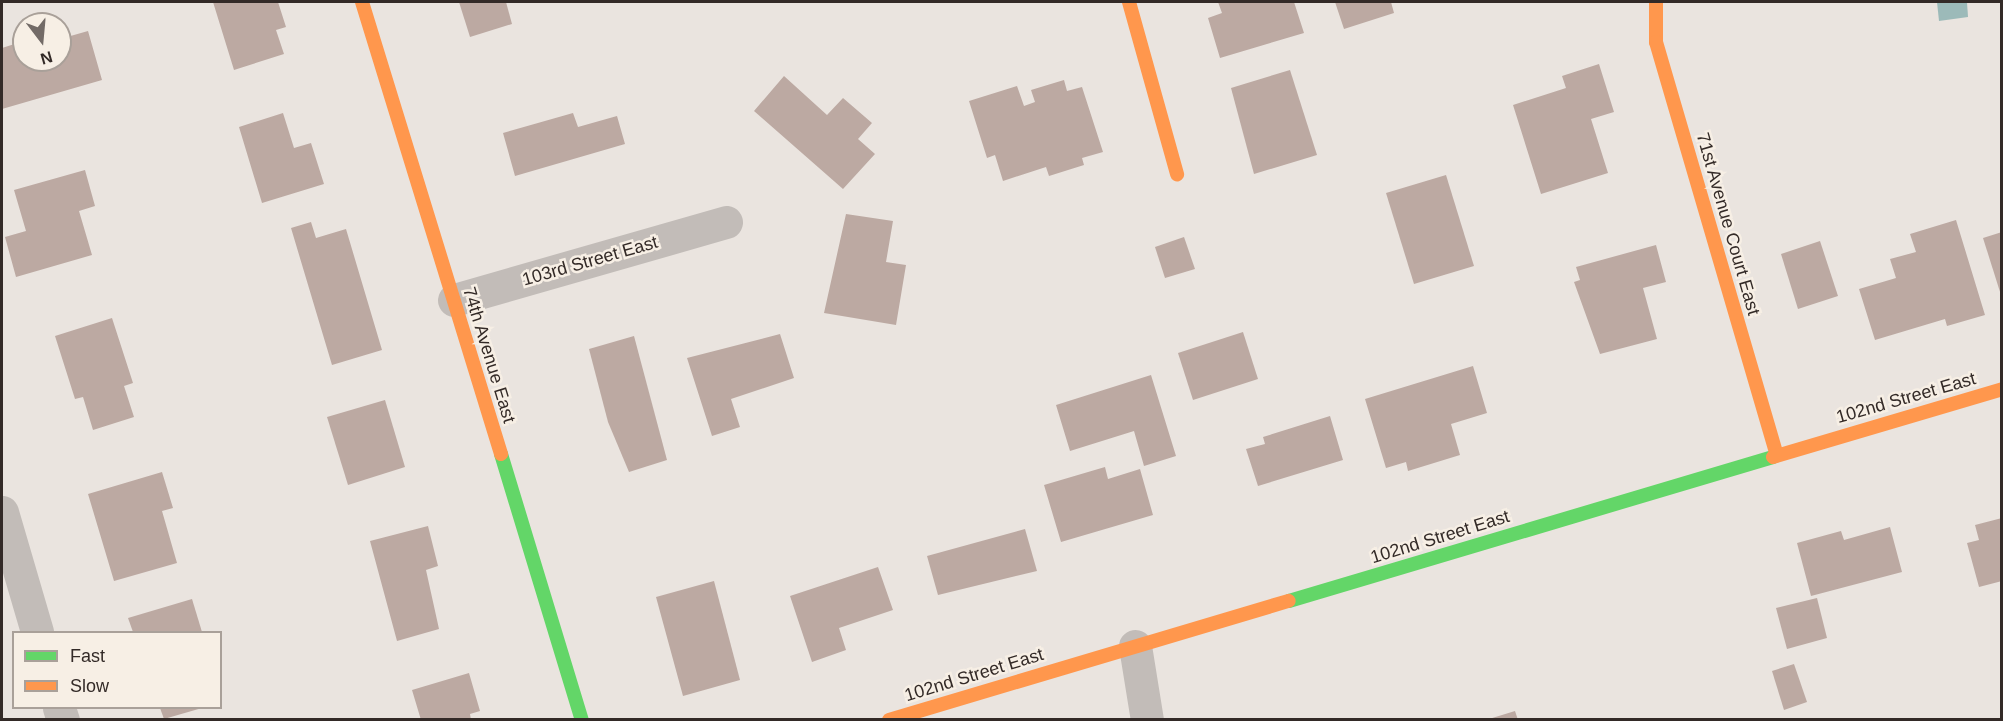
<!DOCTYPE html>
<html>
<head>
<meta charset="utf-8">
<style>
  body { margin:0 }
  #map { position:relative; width:2003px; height:721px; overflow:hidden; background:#eae4df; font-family:Helvetica,sans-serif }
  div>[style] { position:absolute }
  .water>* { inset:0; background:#9cbab9 }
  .building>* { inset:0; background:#bca9a2 }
  .street>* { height:33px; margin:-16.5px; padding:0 16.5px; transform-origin:16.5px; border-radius:16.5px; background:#c2bcb8 }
  .fast>* { height:14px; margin:-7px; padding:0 7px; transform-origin:7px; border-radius:7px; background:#63d668 }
  .slow>* { height:14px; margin:-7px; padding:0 7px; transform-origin:7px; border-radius:7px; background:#ff974d }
  span { translate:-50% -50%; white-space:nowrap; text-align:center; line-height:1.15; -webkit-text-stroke:5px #f7efe5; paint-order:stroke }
  .street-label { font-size:18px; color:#332a27 }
  .frame { position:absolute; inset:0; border:3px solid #332a27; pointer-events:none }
  .legend { position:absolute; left:12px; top:631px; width:210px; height:78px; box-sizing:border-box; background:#f7efe5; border:2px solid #a9a099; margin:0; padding:8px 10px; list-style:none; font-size:18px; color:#332a27 }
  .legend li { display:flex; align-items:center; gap:12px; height:30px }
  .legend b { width:30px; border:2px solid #a9a099 }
  .north { position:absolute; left:12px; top:12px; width:60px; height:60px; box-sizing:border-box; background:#f7efe5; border:2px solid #a9a099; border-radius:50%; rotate:164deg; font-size:16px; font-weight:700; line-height:24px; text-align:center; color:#332a27 }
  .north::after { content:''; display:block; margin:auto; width:21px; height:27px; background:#736b67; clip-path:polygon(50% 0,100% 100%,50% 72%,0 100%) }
</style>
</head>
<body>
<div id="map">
  <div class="water">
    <i style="clip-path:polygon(1937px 2px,1967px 2px,1968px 17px,1939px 21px)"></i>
  </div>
  <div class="building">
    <i style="clip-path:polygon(213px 2px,278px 2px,286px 27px,276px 30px,284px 54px,234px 70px)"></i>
    <i style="clip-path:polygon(459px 2px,506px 2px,512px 24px,470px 37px)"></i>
    <i style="clip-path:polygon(1218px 2px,1294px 2px,1304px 33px,1220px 58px,1208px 18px,1222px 13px)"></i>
    <i style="clip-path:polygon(1335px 2px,1391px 2px,1394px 13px,1344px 29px)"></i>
    <i style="clip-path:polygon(88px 31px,102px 80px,2px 109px,2px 48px,24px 41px,24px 60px,60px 60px,60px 39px)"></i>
    <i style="clip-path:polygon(1599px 64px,1614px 112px,1591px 119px,1608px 173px,1541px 194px,1513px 105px,1566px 88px,1562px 76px)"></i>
    <i style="clip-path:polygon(1290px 70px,1317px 155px,1254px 174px,1231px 88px)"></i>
    <i style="clip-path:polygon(784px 76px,827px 115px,843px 98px,872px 123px,858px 139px,875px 154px,843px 189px,754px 111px)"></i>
    <i style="clip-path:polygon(1064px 80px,1067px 91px,1082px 87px,1103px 152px,1082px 158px,1084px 165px,1049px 176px,1046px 167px,1003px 181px,995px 155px,987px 158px,969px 101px,1017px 86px,1024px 106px,1035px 102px,1031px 90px)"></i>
    <i style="clip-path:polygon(283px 113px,294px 148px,311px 143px,324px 184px,262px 203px,239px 127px)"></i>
    <i style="clip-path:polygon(573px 113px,578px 127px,617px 116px,625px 144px,515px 176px,503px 133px)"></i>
    <i style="clip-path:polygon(85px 170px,95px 206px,79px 211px,92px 255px,16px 277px,5px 237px,26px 231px,14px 190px)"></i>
    <i style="clip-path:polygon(1446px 175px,1474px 266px,1414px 284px,1386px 193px)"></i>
    <i style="clip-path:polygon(846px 214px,893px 221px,886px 262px,906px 265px,896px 325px,824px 313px)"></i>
    <i style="clip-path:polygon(1956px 220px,1985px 315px,1947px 326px,1945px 319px,1875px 340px,1859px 289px,1896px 278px,1890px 259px,1916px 252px,1910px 234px)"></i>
    <i style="clip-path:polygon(311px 222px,316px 238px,346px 229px,382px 350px,332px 365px,291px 228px)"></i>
    <i style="clip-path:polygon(2002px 232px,2002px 294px,2001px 295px,1983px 238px)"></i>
    <i style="clip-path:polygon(1184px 237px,1195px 269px,1165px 278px,1155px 247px)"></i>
    <i style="clip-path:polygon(1820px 241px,1838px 296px,1798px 309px,1781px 254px)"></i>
    <i style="clip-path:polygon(1656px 245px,1666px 282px,1643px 288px,1657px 339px,1600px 354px,1574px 282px,1580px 280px,1576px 267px)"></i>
    <i style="clip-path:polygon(112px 318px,133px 383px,124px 386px,134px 417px,93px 430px,83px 397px,75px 399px,55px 336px)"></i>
    <i style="clip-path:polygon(1243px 332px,1258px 379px,1193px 400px,1178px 353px)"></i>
    <i style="clip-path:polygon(780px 334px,794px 378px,731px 399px,740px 427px,712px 436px,687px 358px)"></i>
    <i style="clip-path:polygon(634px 336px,667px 460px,629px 472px,608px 422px,589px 349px)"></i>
    <i style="clip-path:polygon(1473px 366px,1487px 413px,1451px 424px,1460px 455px,1408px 471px,1406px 462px,1386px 468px,1365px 399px)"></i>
    <i style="clip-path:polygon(1151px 375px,1176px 456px,1144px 466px,1134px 431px,1070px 451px,1056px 405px)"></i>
    <i style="clip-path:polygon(385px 400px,405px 467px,348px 485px,327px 417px)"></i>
    <i style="clip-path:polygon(1330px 416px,1343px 460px,1258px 486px,1246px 449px,1265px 444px,1263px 437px)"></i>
    <i style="clip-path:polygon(1105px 467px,1108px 479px,1140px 469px,1153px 515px,1061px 542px,1044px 485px)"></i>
    <i style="clip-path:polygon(162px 472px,173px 508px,162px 511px,177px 563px,114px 581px,88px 494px)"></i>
    <i style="clip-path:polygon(2002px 518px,2002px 581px,1979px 587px,1967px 543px,1979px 540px,1975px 525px)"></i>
    <i style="clip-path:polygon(428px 526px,438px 566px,426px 570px,439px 629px,397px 641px,370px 541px)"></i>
    <i style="clip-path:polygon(1890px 527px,1902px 572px,1811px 596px,1797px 543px,1841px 531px,1844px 540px)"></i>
    <i style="clip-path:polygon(1025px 529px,1037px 571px,938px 595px,927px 556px)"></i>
    <i style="clip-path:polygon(878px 567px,893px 610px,839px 628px,846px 650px,812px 662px,790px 596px)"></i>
    <i style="clip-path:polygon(714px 581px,740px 680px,683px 696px,656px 597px)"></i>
    <i style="clip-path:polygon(1817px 598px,1827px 638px,1787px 649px,1776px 608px)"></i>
    <i style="clip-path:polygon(192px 599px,202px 632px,133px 632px,128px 618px)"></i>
    <i style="clip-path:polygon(1794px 664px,1807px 702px,1784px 710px,1772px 671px)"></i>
    <i style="clip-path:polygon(469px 673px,480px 711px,470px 714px,471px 720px,421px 720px,412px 690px)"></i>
    <i style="clip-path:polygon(160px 708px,202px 708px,164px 719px)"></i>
    <i style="clip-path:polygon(1515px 711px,1518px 720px,1489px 720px,1489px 719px)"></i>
  </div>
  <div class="street">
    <i style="left:454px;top:300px;width:283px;rotate:-16deg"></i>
    <i style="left:2px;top:512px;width:125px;rotate:73.7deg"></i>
    <i style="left:1135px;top:646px;width:75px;rotate:80.8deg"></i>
    <i style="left:59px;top:708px;width:13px;rotate:72deg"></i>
  </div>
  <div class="fast">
    <i style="left:501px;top:454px;width:278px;rotate:73.1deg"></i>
    <i style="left:1289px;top:601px;width:505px;rotate:-16.57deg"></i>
  </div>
  <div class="slow">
    <i style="left:362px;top:2px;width:473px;rotate:72.9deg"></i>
    <i style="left:1129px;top:2px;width:179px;rotate:74.4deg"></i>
    <i style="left:1656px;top:2px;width:40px;rotate:90deg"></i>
    <i style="left:1656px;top:42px;width:430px;rotate:73.7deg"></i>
    <i style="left:1773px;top:457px;width:239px;rotate:-16.5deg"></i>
    <i style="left:889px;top:720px;width:417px;rotate:-16.6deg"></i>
  </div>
  <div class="street-label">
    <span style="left:1728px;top:224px;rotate:74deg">71st Avenue Court East</span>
    <span style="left:590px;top:261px;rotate:-16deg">103rd Street East</span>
    <span style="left:489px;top:355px;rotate:73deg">74th Avenue East</span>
    <span style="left:1906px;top:398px;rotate:-16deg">102nd Street East</span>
    <span style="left:1440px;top:537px;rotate:-17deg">102nd Street East</span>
    <span style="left:974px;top:675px;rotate:-17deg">102nd Street East</span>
  </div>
  <div class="frame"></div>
  <ul class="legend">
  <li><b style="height:8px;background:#63d668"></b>Fast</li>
  <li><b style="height:8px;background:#ff974d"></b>Slow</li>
  </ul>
  <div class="north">N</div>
</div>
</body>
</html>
